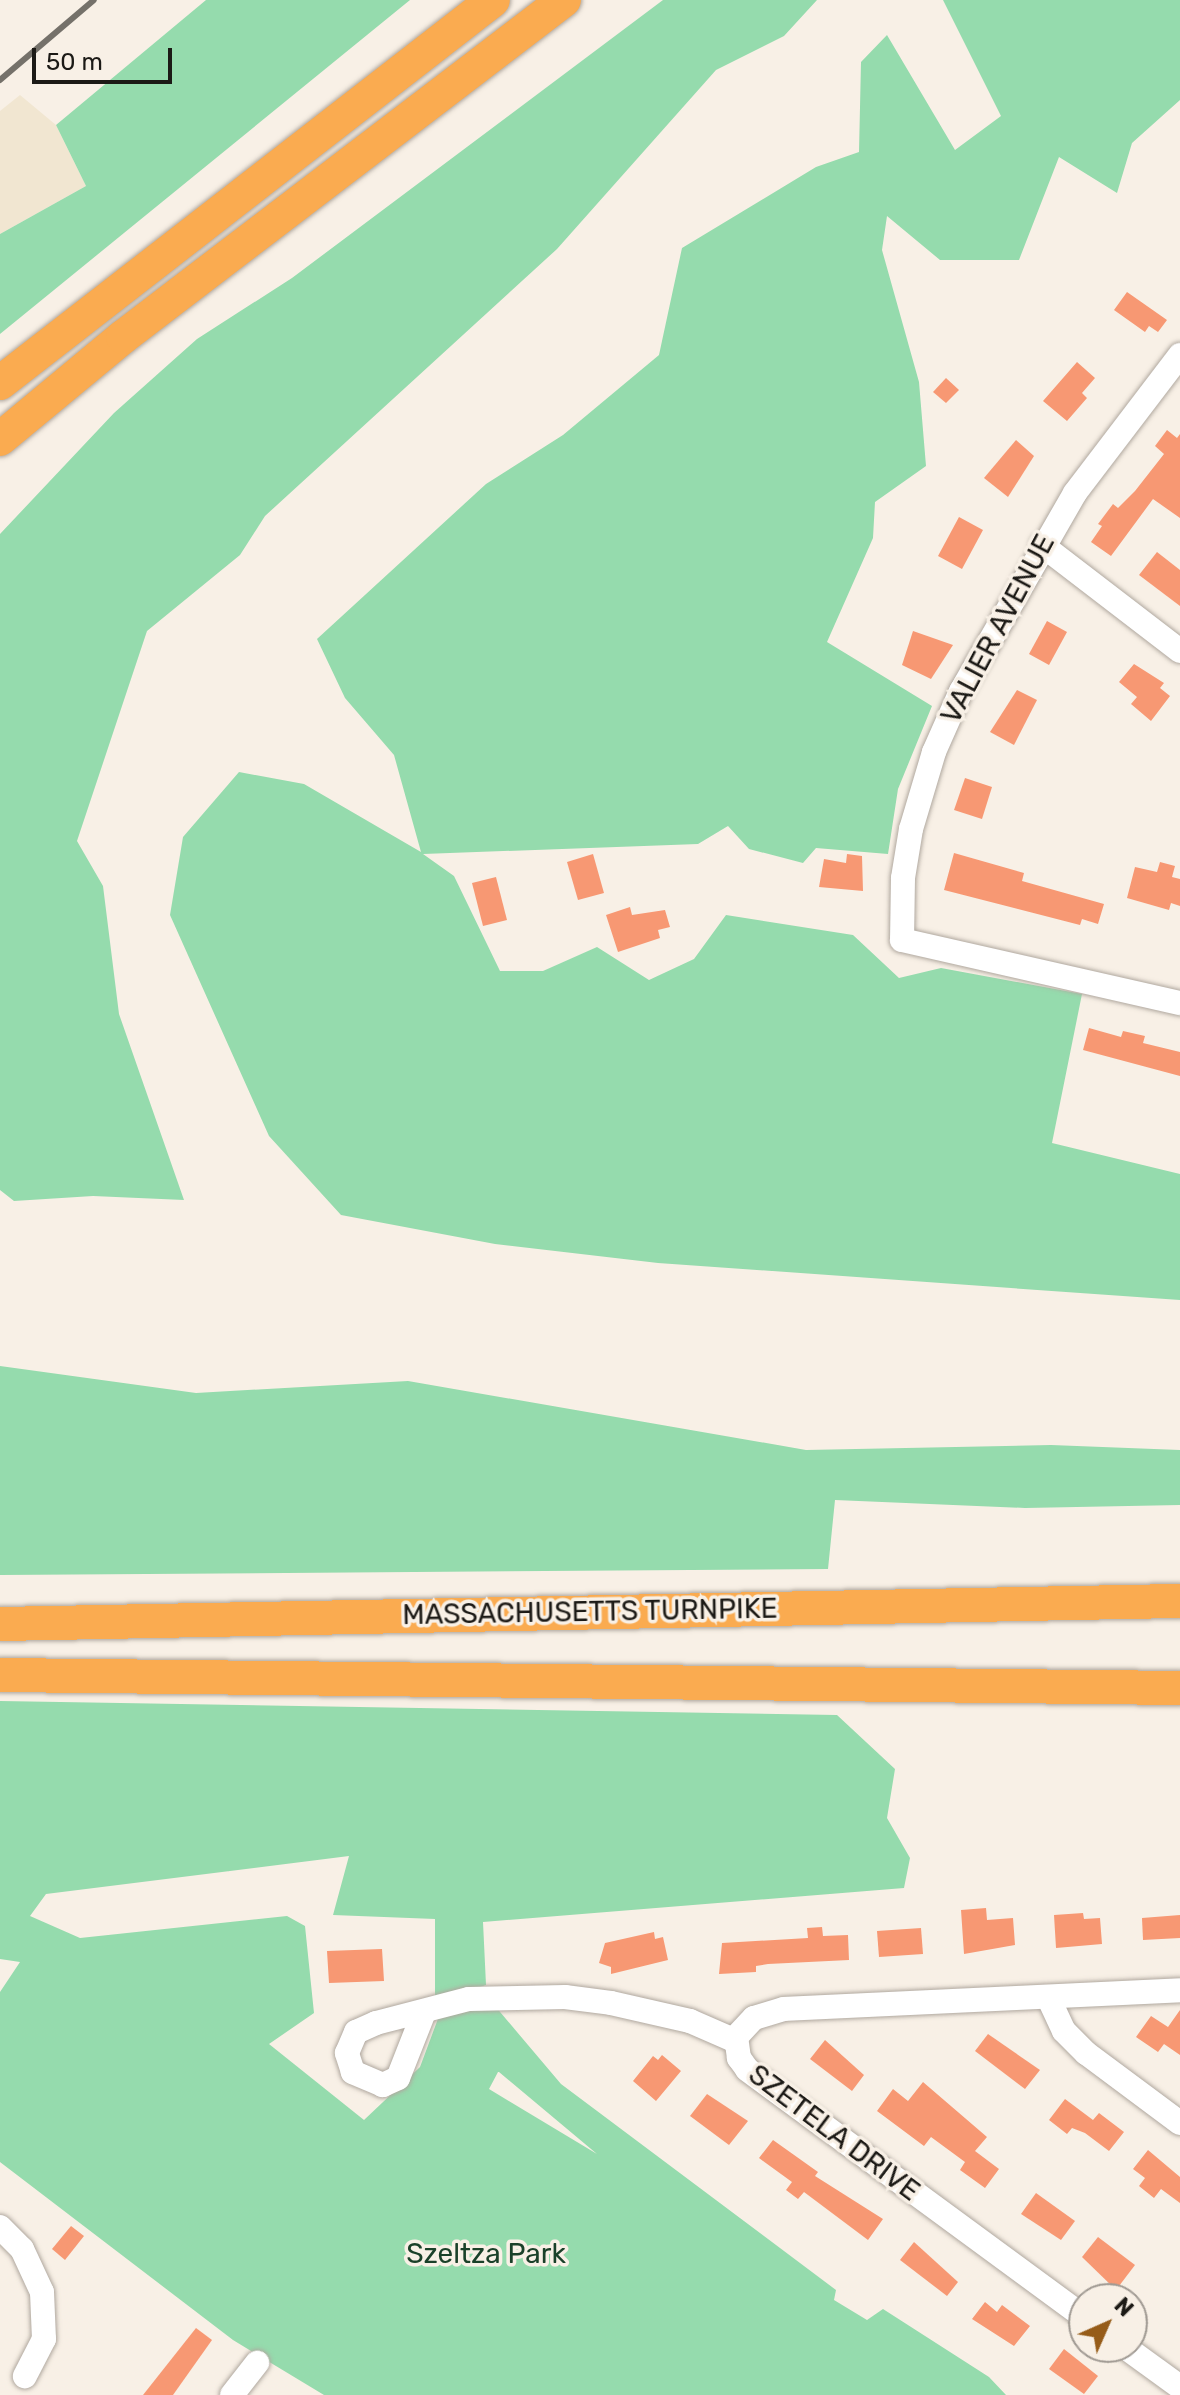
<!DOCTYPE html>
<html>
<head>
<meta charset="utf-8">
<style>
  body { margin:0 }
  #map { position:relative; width:1180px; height:2395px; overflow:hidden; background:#f8f0e6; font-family:Rubik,sans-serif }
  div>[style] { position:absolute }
  .industrial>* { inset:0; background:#f1e6d1 }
  .green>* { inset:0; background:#95dbad }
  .building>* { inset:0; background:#f79873 }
  .roads { filter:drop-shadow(0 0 2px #b0a89f) drop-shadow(0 0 2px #b0a89f) }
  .minor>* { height:24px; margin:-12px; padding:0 12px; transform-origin:12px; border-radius:12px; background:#fff }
  .highway>* { height:34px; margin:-17px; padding:0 17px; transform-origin:17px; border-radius:17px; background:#faab50 }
  .rail>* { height:6px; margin:-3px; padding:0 3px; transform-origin:3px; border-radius:3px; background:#75716a }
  span { translate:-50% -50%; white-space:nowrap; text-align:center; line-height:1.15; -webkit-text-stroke:7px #f8f0e6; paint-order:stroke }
  .street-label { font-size:28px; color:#1c1a16 }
  .park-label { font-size:28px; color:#1a4129 }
  .north { position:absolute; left:1068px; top:2283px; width:80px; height:80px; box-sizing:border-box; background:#f8f0e6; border:2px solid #a09a93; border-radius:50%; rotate:45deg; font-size:22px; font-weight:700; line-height:32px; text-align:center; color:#1c1a16 }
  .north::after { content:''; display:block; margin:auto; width:28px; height:36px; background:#965c19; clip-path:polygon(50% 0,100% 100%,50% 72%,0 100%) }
  .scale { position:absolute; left:32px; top:48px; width:140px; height:36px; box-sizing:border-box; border:4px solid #1c1a16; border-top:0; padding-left:10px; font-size:24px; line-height:28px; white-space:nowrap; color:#1c1a16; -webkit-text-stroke:6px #f8f0e6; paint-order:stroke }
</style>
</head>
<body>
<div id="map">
  <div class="industrial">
    <i style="clip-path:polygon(20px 95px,56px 125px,86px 186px,0 234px,0 111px)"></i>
  </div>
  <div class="green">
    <i style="clip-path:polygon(206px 0,410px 0,0 334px,0 234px,86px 186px,56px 125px)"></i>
    <i style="clip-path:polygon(663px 0,817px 0,784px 36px,716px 70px,557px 249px,265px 516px,240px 555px,147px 631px,77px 841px,103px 886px,119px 1014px,184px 1200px,93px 1196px,14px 1201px,0 1190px,0 534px,114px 413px,197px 339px,292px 278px)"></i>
    <i style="clip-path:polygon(943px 0,1180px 0,1180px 100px,1132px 143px,1117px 193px,1059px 157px,1019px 260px,940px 260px,887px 216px,882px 250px,919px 382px,926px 466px,875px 502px,873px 538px,827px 642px,932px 706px,898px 789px,888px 854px,816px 848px,803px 863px,749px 849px,728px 826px,698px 844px,423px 854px,454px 876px,500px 971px,543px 971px,597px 947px,649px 980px,694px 959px,726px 915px,853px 935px,899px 978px,941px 968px,1082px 994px,1052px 1143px,1180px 1174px,1180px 1300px,658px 1263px,495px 1244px,341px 1215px,269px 1136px,170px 915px,183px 837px,239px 772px,304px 784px,421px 852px,394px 755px,345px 698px,317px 639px,486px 484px,563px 435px,659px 355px,682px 248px,816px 167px,859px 152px,861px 62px,887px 35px,955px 150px,1001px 116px)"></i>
    <i style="clip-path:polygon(0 1366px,196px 1393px,408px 1381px,806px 1450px,1051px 1445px,1180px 1450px,1180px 1505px,1025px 1508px,835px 1500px,828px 1569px,0 1575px)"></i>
    <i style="clip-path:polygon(evenodd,0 1701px,837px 1715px,895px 1769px,887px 1818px,910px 1858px,904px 1888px,483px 1922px,486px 1985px,435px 2002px,435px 1919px,333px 1915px,349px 1856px,46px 1894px,30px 1916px,80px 1938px,287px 1916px,305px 1926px,314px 2013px,269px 2044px,364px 2120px,420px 2067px,439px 2016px,495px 2006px,561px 2084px,836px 2290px,834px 2300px,867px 2320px,883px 2309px,989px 2377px,1006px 2395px,324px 2395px,233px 2340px,0 2162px,0 1992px,20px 1962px,0 1959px,0 1701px,498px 2072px,499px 2072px,597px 2154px,489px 2089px,498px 2072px)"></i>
  </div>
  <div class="building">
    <i style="clip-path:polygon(1127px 292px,1167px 320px,1158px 332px,1149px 326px,1145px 332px,1114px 310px)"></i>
    <i style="clip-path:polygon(1077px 362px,1095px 378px,1082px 393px,1087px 398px,1067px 421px,1043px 401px)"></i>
    <i style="clip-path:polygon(946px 378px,959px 390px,946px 403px,933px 392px)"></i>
    <i style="clip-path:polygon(1167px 430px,1177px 438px,1180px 434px,1180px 518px,1153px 499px,1111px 556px,1091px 542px,1102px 526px,1098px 524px,1113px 504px,1118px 508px,1135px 491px,1164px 454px,1155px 446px)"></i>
    <i style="clip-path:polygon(1016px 440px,1034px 456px,1008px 497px,984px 478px)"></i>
    <i style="clip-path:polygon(959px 517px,983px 530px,962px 569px,938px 556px)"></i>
    <i style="clip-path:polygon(1157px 552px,1180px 570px,1180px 606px,1139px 575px)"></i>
    <i style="clip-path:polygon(1047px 621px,1067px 632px,1049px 665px,1029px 654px)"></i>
    <i style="clip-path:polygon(913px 631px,953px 645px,931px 679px,902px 665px)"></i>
    <i style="clip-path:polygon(1134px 664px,1164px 683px,1160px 688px,1170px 696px,1151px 721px,1131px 704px,1137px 697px,1119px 682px)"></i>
    <i style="clip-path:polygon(1017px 690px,1037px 700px,1014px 745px,990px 732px)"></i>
    <i style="clip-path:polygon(965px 778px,992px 787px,982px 819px,954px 810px)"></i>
    <i style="clip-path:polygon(954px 853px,1024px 873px,1022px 881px,1104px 904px,1098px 924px,1082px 919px,1080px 925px,944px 890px)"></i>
    <i style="clip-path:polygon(593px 854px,604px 893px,578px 900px,567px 862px)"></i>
    <i style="clip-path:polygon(847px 854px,862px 856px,863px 891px,819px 887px,824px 859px,846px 863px)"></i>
    <i style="clip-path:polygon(1160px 862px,1175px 866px,1172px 877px,1180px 879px,1180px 906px,1171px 903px,1169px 910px,1127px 898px,1135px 867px,1157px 872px)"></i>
    <i style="clip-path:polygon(496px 877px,507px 920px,483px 926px,472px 883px)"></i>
    <i style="clip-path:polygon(630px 907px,632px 915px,665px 910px,670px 927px,658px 930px,660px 938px,618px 952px,606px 915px)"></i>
    <i style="clip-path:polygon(1089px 1028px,1121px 1037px,1123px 1031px,1145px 1036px,1143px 1043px,1180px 1052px,1180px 1076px,1083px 1050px)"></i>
    <i style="clip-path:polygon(986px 1908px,987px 1920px,1013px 1918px,1015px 1945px,964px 1954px,961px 1910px)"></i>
    <i style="clip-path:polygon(1083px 1913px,1084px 1919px,1100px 1918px,1102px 1944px,1056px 1948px,1054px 1915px)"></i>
    <i style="clip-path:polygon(1180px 1915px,1180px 1938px,1143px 1940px,1142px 1918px)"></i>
    <i style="clip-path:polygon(822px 1927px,823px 1936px,848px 1935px,849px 1960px,768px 1964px,756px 1966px,756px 1972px,719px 1974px,722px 1943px,808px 1938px,807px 1928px)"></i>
    <i style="clip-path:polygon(921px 1928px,923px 1954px,879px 1957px,877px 1931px)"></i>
    <i style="clip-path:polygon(654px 1932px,655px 1939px,663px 1937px,668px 1960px,611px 1974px,611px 1967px,599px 1963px,605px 1943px)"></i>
    <i style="clip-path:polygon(382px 1949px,384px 1981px,329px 1983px,327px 1951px)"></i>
    <i style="clip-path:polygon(1180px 2010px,1180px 2055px,1164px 2044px,1158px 2052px,1136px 2037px,1151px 2016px,1168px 2027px)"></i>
    <i style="clip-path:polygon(988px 2034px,1040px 2070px,1025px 2089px,975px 2051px)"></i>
    <i style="clip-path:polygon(825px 2040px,864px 2075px,852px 2091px,810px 2059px)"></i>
    <i style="clip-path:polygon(662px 2055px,681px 2071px,656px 2101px,633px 2081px,653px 2056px,658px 2060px)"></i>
    <i style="clip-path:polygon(923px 2082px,987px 2137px,975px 2151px,999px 2169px,985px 2188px,960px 2170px,965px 2162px,931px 2137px,924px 2146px,877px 2111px,893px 2089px,908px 2101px)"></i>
    <i style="clip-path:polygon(707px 2094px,748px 2121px,729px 2145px,690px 2116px)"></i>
    <i style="clip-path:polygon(1065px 2099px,1093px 2120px,1099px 2113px,1124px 2132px,1109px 2151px,1085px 2133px,1072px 2128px,1067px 2134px,1049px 2120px)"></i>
    <i style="clip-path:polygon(773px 2140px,818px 2172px,815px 2176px,883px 2219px,868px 2240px,804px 2192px,798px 2199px,786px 2190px,792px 2182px,759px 2158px)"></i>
    <i style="clip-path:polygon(1148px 2150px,1180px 2177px,1180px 2203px,1161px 2189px,1154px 2198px,1139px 2186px,1145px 2178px,1133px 2169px)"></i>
    <i style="clip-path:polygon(1036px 2193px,1075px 2221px,1061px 2240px,1021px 2214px)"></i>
    <i style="clip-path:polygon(71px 2226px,84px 2236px,65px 2260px,52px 2249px)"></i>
    <i style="clip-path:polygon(1098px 2237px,1135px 2265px,1116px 2290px,1082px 2257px)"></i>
    <i style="clip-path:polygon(914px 2242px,958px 2282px,947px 2296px,900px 2260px)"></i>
    <i style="clip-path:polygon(985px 2302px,997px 2312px,1002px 2305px,1030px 2326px,1014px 2346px,972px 2319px)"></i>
    <i style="clip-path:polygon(196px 2328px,212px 2340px,173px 2395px,143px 2395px)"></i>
    <i style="clip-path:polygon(1064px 2349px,1098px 2376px,1084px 2394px,1049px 2369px)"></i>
  </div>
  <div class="roads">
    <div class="minor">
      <i style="left:1180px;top:355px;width:173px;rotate:127.3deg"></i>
      <i style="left:1075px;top:493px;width:228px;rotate:119.9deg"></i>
      <i style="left:961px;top:691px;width:67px;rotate:113.9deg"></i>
      <i style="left:934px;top:752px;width:80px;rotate:106.6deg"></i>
      <i style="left:911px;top:829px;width:50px;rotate:99.3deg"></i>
      <i style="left:903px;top:878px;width:62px;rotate:90.9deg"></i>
      <i style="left:902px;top:940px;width:285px;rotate:12.8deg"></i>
      <i style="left:1042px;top:545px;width:174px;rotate:37.5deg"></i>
      <i style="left:1049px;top:1999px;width:35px;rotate:65deg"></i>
      <i style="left:1064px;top:2031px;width:31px;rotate:45deg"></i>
      <i style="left:1086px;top:2053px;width:117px;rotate:36.7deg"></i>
      <i style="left:424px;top:2012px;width:71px;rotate:111.5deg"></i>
      <i style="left:398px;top:2078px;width:17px;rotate:155deg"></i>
      <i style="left:383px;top:2085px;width:33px;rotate:-157deg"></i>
      <i style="left:353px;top:2072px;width:20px;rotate:-108deg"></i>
      <i style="left:347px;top:2053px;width:23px;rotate:-67deg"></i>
      <i style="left:356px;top:2032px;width:22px;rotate:-24deg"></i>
      <i style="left:376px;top:2023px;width:96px;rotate:-14.5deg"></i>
      <i style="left:469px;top:1999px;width:96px;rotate:-1.2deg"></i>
      <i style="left:565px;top:1997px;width:46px;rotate:7.4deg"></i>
      <i style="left:611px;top:2003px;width:81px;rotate:12.8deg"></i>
      <i style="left:690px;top:2021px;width:50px;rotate:23.5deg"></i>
      <i style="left:0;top:2227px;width:31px;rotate:45deg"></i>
      <i style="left:22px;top:2249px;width:47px;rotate:65.1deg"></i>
      <i style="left:42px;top:2292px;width:47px;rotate:87.6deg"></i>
      <i style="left:44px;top:2339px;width:42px;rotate:117.2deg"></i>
      <i style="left:1084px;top:2317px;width:418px;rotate:-143.7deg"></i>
      <i style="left:747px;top:2069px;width:14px;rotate:-126deg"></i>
      <i style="left:739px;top:2058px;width:21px;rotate:-98deg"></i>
      <i style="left:736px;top:2037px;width:26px;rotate:-47deg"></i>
      <i style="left:754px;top:2018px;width:31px;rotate:-17deg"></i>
      <i style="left:784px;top:2009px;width:396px;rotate:-2.7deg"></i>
      <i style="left:1125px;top:2347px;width:68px;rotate:36deg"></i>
      <i style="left:232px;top:2395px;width:41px;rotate:-52deg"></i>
    </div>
    <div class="highway">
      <i style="left:0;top:383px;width:624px;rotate:-37.84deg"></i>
      <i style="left:0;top:439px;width:160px;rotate:-39.7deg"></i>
      <i style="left:123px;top:337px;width:555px;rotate:-37.39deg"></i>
      <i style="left:0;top:1624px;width:1180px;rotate:-1.12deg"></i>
      <i style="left:0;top:1675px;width:1180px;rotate:0.63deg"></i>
    </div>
  </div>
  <div class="rail">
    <i style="left:0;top:80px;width:123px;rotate:-40.4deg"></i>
  </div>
  <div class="street-label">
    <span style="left:998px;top:629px;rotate:-62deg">VALIER AVENUE</span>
    <span style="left:590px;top:1612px;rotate:-1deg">MASSACHUSETTS TURNPIKE</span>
    <span style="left:834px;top:2133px;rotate:37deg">SZETELA DRIVE</span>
  </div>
  <div class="park-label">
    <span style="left:486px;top:2254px">Szeltza Park</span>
  </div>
  <div class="north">N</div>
  <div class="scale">50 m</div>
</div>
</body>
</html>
